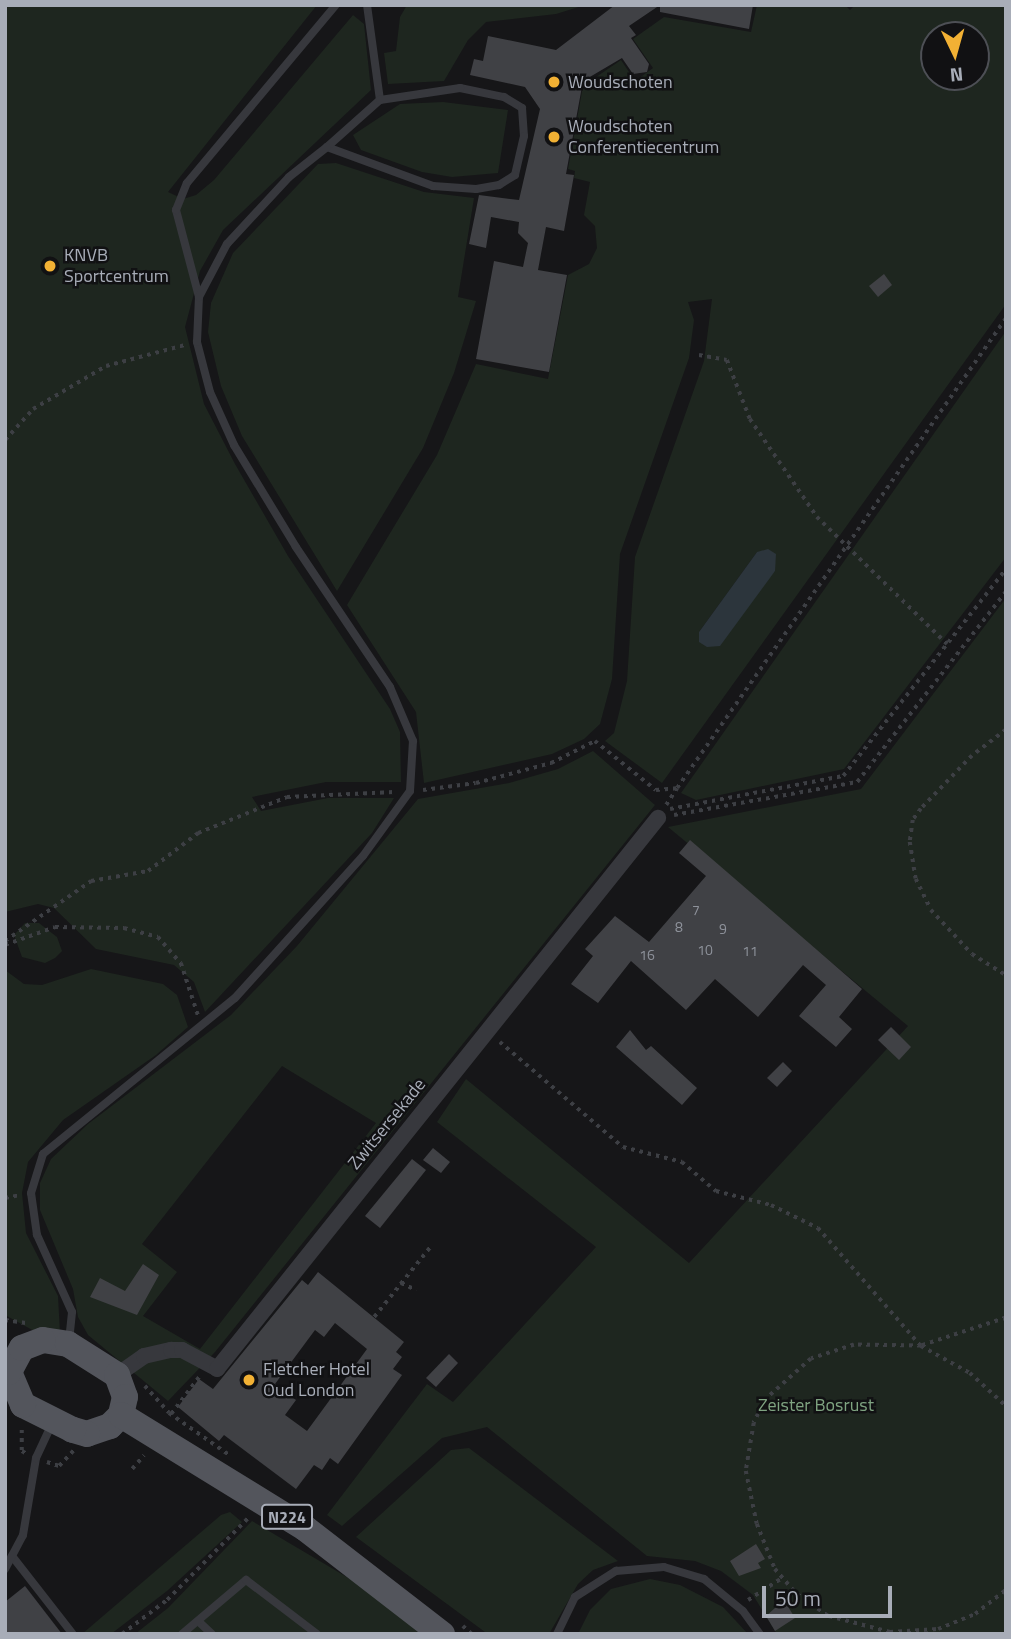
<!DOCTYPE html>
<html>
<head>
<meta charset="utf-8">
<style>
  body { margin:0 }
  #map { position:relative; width:1011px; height:1639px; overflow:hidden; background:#161618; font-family:"Titillium Web",sans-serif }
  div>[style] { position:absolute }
  .green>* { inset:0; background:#1e261f }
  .water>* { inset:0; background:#2c353c }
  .building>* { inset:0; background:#404145 }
  .path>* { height:3.5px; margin-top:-1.75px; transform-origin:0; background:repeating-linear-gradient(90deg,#3d3f44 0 3.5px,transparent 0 8.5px) }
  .lane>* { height:8px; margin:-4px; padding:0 4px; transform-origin:4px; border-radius:4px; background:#37383d }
  .street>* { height:16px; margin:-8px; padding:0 8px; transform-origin:8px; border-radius:8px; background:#37383d }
  .primary>* { height:26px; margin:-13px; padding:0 13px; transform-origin:13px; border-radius:13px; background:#53555c }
  .dots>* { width:19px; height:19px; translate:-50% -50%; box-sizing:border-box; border:4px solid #111113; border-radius:50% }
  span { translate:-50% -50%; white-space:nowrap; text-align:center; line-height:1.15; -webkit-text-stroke:5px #111113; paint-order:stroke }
  .number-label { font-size:14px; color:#8e929b }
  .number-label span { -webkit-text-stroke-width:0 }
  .shield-label span { padding:2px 5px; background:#111113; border:2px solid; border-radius:5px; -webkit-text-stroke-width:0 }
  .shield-label { font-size:16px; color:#a8adb8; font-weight:700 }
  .poi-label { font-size:18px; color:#a8adb8 }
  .left { translate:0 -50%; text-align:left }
  .street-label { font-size:18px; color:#a8adb8 }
  .park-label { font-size:18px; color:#7fa381 }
  .frame { position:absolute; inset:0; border:7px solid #a8adb8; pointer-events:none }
  .north { position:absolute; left:920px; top:21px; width:70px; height:70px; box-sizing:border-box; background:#111113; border:2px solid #4d4f55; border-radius:50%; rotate:175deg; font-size:19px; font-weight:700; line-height:28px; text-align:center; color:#a8adb8 }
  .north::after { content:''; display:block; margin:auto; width:24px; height:32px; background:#f2b134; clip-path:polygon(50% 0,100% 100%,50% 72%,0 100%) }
  .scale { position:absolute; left:762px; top:1586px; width:130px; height:32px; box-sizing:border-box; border:4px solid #a8adb8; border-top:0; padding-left:9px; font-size:21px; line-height:24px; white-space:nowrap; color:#a8adb8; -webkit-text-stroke:5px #111113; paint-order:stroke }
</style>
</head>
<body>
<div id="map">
  <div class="green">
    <i style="clip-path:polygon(5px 5px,317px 5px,168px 192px,183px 199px,196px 195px,214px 180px,353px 15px,364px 24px,371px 90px,223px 230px,200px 271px,185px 327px,204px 404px,235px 464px,288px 556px,390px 709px,400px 732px,401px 782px,326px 782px,252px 797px,261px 811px,328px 798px,394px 798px,372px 833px,205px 1012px,194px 982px,174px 965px,96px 949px,54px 908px,38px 904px,5px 912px)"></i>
    <i style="clip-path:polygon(407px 5px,585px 5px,556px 14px,486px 22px,468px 40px,444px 81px,388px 84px,384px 53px,396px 51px,400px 17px)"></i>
    <i style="clip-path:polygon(evenodd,757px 5px,845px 5px,850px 10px,855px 5px,1006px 5px,1006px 304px,662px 783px,605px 741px,614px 733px,627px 681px,635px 557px,704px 361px,712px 299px,688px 302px,694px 320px,689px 358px,620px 554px,612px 679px,600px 724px,584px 739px,552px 754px,424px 783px,416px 712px,347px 605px,437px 455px,476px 364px,548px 379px,568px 275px,589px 264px,597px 248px,595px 226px,584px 215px,590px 182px,574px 178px,575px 171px,568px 169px,583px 86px,621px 60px,635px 81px,653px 68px,633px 39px,664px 17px,751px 32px,757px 5px,934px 35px,976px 35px,976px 77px,934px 77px,934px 35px,757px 5px,757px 552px,775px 571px,699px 632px,757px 552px)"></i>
    <i style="clip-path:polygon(443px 102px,508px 110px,498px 173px,452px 177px,422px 172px,361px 150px,353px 135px,400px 104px)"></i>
    <i style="clip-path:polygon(336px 163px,424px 192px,474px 198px,458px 297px,476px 301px,454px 373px,423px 448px,337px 591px,242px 436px,221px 386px,208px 332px,211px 303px,233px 253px,318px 164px)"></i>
    <i style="clip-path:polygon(1006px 331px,1006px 557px,844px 769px,696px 800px,681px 793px)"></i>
    <i style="clip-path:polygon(1006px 598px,1006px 1634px,777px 1634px,753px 1595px,721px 1571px,695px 1561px,647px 1556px,487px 1427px,442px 1438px,342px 1526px,327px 1515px,427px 1384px,453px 1402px,596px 1247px,437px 1122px,466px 1079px,689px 1263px,908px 1026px,668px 827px,861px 789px)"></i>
    <i style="clip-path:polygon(evenodd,593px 751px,655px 805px,215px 1352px,168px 1401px,88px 1335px,78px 1317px,73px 1289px,40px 1210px,40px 1183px,51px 1159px,88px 1124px,231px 1015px,297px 946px,418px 799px,509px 783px,558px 769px,593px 751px,282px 1066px,376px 1123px,200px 1349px,143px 1316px,177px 1272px,142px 1244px,282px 1066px)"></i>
    <i style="clip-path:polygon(25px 923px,39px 923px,57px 937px,62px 951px,55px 958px,45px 963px,22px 957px,14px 935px)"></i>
    <i style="clip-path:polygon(91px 969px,163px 984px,177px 995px,188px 1027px,156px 1055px,63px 1120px,28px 1162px,22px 1193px,26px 1233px,58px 1296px,60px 1333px,45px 1337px,5px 1315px,5px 970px,24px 984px,42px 985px)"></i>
    <i style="clip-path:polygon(469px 1448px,618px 1561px,593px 1570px,578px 1584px,549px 1634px,485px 1632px,356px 1537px,451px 1450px)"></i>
    <i style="clip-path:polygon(230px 1512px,242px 1522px,167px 1591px,111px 1634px,82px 1634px,221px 1515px)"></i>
    <i style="clip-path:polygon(252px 1521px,367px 1589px,423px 1634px,135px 1634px,168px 1608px)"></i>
    <i style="clip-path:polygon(650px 1579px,680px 1585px,723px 1607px,748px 1634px,578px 1634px,590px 1610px,611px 1589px)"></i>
  </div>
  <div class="water">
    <i style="clip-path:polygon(768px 549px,776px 554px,775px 571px,720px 646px,707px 647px,699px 642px,699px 632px,757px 552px)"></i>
  </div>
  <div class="building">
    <i style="clip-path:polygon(615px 5px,660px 5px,629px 26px,636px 35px,631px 38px,649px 64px,647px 72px,633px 74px,622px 58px,583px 81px,566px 174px,574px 175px,564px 231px,546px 227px,538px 270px,567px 275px,549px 372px,476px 359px,494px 261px,523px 267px,528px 243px,518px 233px,519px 222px,491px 217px,486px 248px,469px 244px,479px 195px,519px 200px,540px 109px,525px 87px,470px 75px,474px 59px,483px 61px,488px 36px,556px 50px)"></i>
    <i style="clip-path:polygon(660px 5px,753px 5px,749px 29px,660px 12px)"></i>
    <i style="clip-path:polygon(884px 274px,892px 285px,878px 297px,869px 286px)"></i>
    <i style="clip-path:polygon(690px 840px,862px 989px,839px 1017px,852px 1029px,836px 1047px,799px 1016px,826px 985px,803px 965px,758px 1017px,715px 979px,686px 1010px,631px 961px,598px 1003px,571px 984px,593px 956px,585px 949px,615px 916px,649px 942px,706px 876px,679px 853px)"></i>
    <i style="clip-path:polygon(891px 1027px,911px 1047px,899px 1060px,878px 1040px)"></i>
    <i style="clip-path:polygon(630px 1030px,646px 1050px,651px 1046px,697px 1088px,682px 1105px,616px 1047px)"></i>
    <i style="clip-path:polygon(783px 1062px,792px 1071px,777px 1087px,767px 1078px)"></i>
    <i style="clip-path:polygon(433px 1148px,450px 1162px,441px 1173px,423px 1160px)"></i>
    <i style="clip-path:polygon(412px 1159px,426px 1170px,380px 1228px,365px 1216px)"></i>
    <i style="clip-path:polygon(143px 1264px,159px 1275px,137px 1315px,90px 1297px,100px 1278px,125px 1291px)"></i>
    <i style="clip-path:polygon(evenodd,318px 1272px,404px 1342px,396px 1352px,402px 1357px,393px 1369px,402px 1375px,338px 1464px,330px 1458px,322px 1470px,314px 1465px,296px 1489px,224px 1435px,219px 1441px,178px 1407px,199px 1379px,213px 1389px,302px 1280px,308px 1285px,318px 1272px,335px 1323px,367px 1349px,307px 1431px,285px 1415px,296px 1400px,275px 1384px,315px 1330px,324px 1337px,335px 1323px)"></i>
    <i style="clip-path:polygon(449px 1354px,458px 1363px,436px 1387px,426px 1378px)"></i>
    <i style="clip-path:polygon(756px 1544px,765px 1559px,758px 1563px,761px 1568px,739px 1576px,730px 1561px)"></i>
    <i style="clip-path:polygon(25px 1586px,62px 1634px,5px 1634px,5px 1602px)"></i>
    <i style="clip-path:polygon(784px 1600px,795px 1618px,775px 1631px,766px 1616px)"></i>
  </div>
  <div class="path">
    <i style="left:699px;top:355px;width:28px;rotate:10deg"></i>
    <i style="left:727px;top:360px;width:63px;rotate:68.7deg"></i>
    <i style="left:750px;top:419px;width:119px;rotate:55.6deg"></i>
    <i style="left:817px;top:517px;width:182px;rotate:44.3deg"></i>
    <i style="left:5px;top:440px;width:42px;rotate:-47.9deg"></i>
    <i style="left:33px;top:409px;width:85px;rotate:-30.5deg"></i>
    <i style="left:106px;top:366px;width:82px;rotate:-14.9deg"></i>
    <i style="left:1006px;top:730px;width:43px;rotate:142.6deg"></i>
    <i style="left:972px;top:756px;width:74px;rotate:133.9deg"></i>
    <i style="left:921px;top:809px;width:14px;rotate:126deg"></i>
    <i style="left:913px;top:820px;width:22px;rotate:98deg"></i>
    <i style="left:910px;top:842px;width:37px;rotate:81deg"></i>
    <i style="left:916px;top:879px;width:34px;rotate:64deg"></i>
    <i style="left:931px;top:910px;width:60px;rotate:47deg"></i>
    <i style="left:972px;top:954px;width:40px;rotate:32deg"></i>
    <i style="left:423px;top:790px;width:53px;rotate:-7.5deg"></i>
    <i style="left:476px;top:783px;width:78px;rotate:-14.9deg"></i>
    <i style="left:551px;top:763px;width:49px;rotate:-26.6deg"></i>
    <i style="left:595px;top:741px;width:78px;rotate:38.8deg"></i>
    <i style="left:656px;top:790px;width:21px;rotate:-5deg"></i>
    <i style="left:677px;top:788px;width:574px;rotate:-55.01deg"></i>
    <i style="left:666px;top:805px;width:20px;rotate:-57deg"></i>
    <i style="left:670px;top:809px;width:176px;rotate:-10.8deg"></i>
    <i style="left:843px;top:776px;width:263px;rotate:-51.8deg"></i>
    <i style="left:674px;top:815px;width:186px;rotate:-10.2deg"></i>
    <i style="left:857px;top:782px;width:242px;rotate:-52deg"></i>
    <i style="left:5px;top:941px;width:105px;rotate:-34.9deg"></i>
    <i style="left:91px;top:881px;width:58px;rotate:-10deg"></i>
    <i style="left:148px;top:871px;width:63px;rotate:-37.2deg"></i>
    <i style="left:198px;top:833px;width:96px;rotate:-22deg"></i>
    <i style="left:287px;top:797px;width:107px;rotate:-2.7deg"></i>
    <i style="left:5px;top:945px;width:53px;rotate:-19.8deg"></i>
    <i style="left:55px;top:927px;width:69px;rotate:0.8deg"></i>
    <i style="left:124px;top:928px;width:35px;rotate:15deg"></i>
    <i style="left:158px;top:937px;width:35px;rotate:49deg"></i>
    <i style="left:181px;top:963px;width:55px;rotate:71.9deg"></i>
    <i style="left:500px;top:1042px;width:162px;rotate:40.5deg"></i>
    <i style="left:623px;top:1147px;width:61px;rotate:14.3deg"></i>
    <i style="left:682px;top:1162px;width:45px;rotate:40.5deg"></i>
    <i style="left:716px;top:1191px;width:57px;rotate:14.3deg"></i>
    <i style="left:771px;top:1205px;width:52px;rotate:26.1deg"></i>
    <i style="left:818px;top:1228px;width:157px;rotate:48.9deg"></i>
    <i style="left:921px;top:1346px;width:56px;rotate:28.9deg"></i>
    <i style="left:970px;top:1373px;width:49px;rotate:42.5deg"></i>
    <i style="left:5px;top:1198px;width:15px;rotate:-11deg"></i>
    <i style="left:401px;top:1283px;width:17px;rotate:25deg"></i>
    <i style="left:374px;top:1317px;width:91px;rotate:-51.2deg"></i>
    <i style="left:1006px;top:1318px;width:89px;rotate:161.8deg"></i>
    <i style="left:921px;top:1346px;width:67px;rotate:-179.1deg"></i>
    <i style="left:854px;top:1345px;width:45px;rotate:162deg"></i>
    <i style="left:811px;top:1359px;width:60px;rotate:138.4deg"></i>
    <i style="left:766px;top:1399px;width:27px;rotate:117deg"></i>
    <i style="left:754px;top:1423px;width:49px;rotate:99.5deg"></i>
    <i style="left:746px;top:1471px;width:54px;rotate:78.3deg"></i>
    <i style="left:757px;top:1524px;width:48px;rotate:68.2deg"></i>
    <i style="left:775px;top:1569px;width:33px;rotate:49deg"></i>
    <i style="left:797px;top:1594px;width:39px;rotate:35deg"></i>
    <i style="left:829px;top:1616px;width:63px;rotate:14.7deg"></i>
    <i style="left:890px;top:1632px;width:48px;rotate:-3.6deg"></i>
    <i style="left:938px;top:1629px;width:40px;rotate:-22deg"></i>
    <i style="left:975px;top:1614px;width:39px;rotate:-38deg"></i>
    <i style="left:5px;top:1320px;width:21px;rotate:8deg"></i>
    <i style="left:145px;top:1386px;width:36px;rotate:48deg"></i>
    <i style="left:169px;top:1413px;width:72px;rotate:34.8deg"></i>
    <i style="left:171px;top:1414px;width:46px;rotate:-52.9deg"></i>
    <i style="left:22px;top:1430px;width:21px;rotate:90deg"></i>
    <i style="left:22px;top:1451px;width:6px;rotate:31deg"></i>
    <i style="left:47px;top:1462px;width:13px;rotate:18deg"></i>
    <i style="left:59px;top:1466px;width:22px;rotate:-47deg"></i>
    <i style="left:132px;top:1469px;width:18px;rotate:-49deg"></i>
    <i style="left:748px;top:1600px;width:40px;rotate:-32.9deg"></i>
    <i style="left:463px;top:1626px;width:12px;rotate:42deg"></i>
    <i style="left:122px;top:1634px;width:56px;rotate:-37.1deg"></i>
    <i style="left:167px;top:1600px;width:117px;rotate:-45.3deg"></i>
  </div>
  <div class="lane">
    <i style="left:367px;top:5px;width:96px;rotate:82.2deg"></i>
    <i style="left:460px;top:88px;width:45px;rotate:11.6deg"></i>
    <i style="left:504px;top:97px;width:21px;rotate:31deg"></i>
    <i style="left:522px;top:108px;width:28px;rotate:86deg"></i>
    <i style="left:524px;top:136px;width:40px;rotate:103deg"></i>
    <i style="left:515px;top:175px;width:19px;rotate:148deg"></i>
    <i style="left:499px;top:185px;width:23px;rotate:170deg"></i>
    <i style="left:476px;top:189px;width:43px;rotate:-176deg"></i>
    <i style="left:433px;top:186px;width:113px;rotate:-159.8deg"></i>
    <i style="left:327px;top:147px;width:71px;rotate:-41.6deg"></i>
    <i style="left:380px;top:100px;width:81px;rotate:-8.5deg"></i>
    <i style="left:199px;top:297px;width:90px;rotate:-104.8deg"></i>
    <i style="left:176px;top:210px;width:29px;rotate:-68deg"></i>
    <i style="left:187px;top:183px;width:232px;rotate:-50.1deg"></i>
    <i style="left:69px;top:1341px;width:29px;rotate:-84deg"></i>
    <i style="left:72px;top:1312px;width:85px;rotate:-114.4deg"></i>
    <i style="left:37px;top:1235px;width:42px;rotate:-98.1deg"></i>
    <i style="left:31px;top:1193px;width:41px;rotate:-72.9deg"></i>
    <i style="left:43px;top:1154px;width:247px;rotate:-39.1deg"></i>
    <i style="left:235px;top:998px;width:191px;rotate:-48deg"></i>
    <i style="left:363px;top:856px;width:80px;rotate:-54.1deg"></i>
    <i style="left:410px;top:791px;width:50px;rotate:-86.6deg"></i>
    <i style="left:413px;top:741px;width:59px;rotate:-113.1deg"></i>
    <i style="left:390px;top:687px;width:169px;rotate:-123.9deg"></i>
    <i style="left:296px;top:547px;width:119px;rotate:-121.3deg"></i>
    <i style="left:234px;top:445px;width:58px;rotate:-114.4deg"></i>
    <i style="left:210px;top:392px;width:52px;rotate:-104.6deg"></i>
    <i style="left:197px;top:342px;width:45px;rotate:-87.5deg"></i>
    <i style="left:199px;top:297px;width:60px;rotate:-62.2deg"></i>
    <i style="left:227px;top:244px;width:91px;rotate:-47.2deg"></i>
    <i style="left:289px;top:177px;width:48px;rotate:-38.3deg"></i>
    <i style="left:12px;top:1556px;width:98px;rotate:52.1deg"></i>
    <i style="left:5px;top:1569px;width:38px;rotate:-62deg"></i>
    <i style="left:23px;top:1535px;width:78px;rotate:-80.4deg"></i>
    <i style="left:36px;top:1458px;width:38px;rotate:-65deg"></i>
    <i style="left:198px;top:1621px;width:19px;rotate:43deg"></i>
    <i style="left:182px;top:1634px;width:84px;rotate:-40.2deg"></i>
    <i style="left:246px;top:1580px;width:89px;rotate:37.3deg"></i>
    <i style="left:557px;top:1634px;width:41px;rotate:-64.1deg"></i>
    <i style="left:575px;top:1597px;width:49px;rotate:-32.4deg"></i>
    <i style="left:616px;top:1571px;width:48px;rotate:-4.8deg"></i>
    <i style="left:664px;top:1567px;width:42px;rotate:16.7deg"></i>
    <i style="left:704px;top:1579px;width:50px;rotate:39.4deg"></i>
    <i style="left:743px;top:1611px;width:29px;rotate:54deg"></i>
  </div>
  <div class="street">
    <i style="left:117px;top:1375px;width:33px;rotate:-35deg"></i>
    <i style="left:144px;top:1356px;width:28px;rotate:-13deg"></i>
    <i style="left:171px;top:1350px;width:11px"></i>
    <i style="left:182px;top:1350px;width:40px;rotate:28deg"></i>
    <i style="left:217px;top:1369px;width:706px;rotate:-51.33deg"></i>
  </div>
  <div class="primary">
    <i style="left:43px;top:1340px;width:25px;rotate:9deg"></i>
    <i style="left:68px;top:1344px;width:58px;rotate:32.3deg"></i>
    <i style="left:117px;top:1375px;width:23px;rotate:70deg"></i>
    <i style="left:125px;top:1397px;width:18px;rotate:103deg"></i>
    <i style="left:121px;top:1415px;width:16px;rotate:135deg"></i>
    <i style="left:110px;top:1426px;width:24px;rotate:161deg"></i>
    <i style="left:87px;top:1434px;width:15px;rotate:-164deg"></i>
    <i style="left:73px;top:1430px;width:56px;rotate:-153.4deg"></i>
    <i style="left:23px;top:1405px;width:36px;rotate:-113deg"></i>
    <i style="left:9px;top:1372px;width:27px;rotate:-62deg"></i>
    <i style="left:22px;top:1348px;width:22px;rotate:-21deg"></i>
    <i style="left:121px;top:1415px;width:217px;rotate:31.6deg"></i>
    <i style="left:306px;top:1529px;width:172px;rotate:37.7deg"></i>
  </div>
  <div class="dots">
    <i style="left:554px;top:82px;background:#f2b134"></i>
    <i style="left:554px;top:137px;background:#f2b134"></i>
    <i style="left:50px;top:266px;background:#f2b134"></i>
    <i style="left:249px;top:1380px;background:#f2b134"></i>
  </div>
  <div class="number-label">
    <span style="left:696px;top:910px">7</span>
    <span style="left:679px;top:927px">8</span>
    <span style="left:723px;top:929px">9</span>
    <span style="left:705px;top:950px">10</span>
    <span style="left:750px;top:951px">11</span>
    <span style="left:647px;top:955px">16</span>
  </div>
  <div class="shield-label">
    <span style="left:287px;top:1517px">N224</span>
  </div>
  <div class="poi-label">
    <span class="left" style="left:568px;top:82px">Woudschoten</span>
    <span class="left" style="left:568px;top:137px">Woudschoten<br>Conferentiecentrum</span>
    <span class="left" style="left:64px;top:266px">KNVB<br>Sportcentrum</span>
    <span class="left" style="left:263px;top:1380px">Fletcher Hotel<br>Oud London</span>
  </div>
  <div class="street-label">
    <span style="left:387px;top:1124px;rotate:-51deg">Zwitsersekade</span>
  </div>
  <div class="park-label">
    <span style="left:816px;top:1405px">Zeister Bosrust</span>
  </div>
  <div class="frame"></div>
  <div class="north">N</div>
  <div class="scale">50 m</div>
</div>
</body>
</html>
